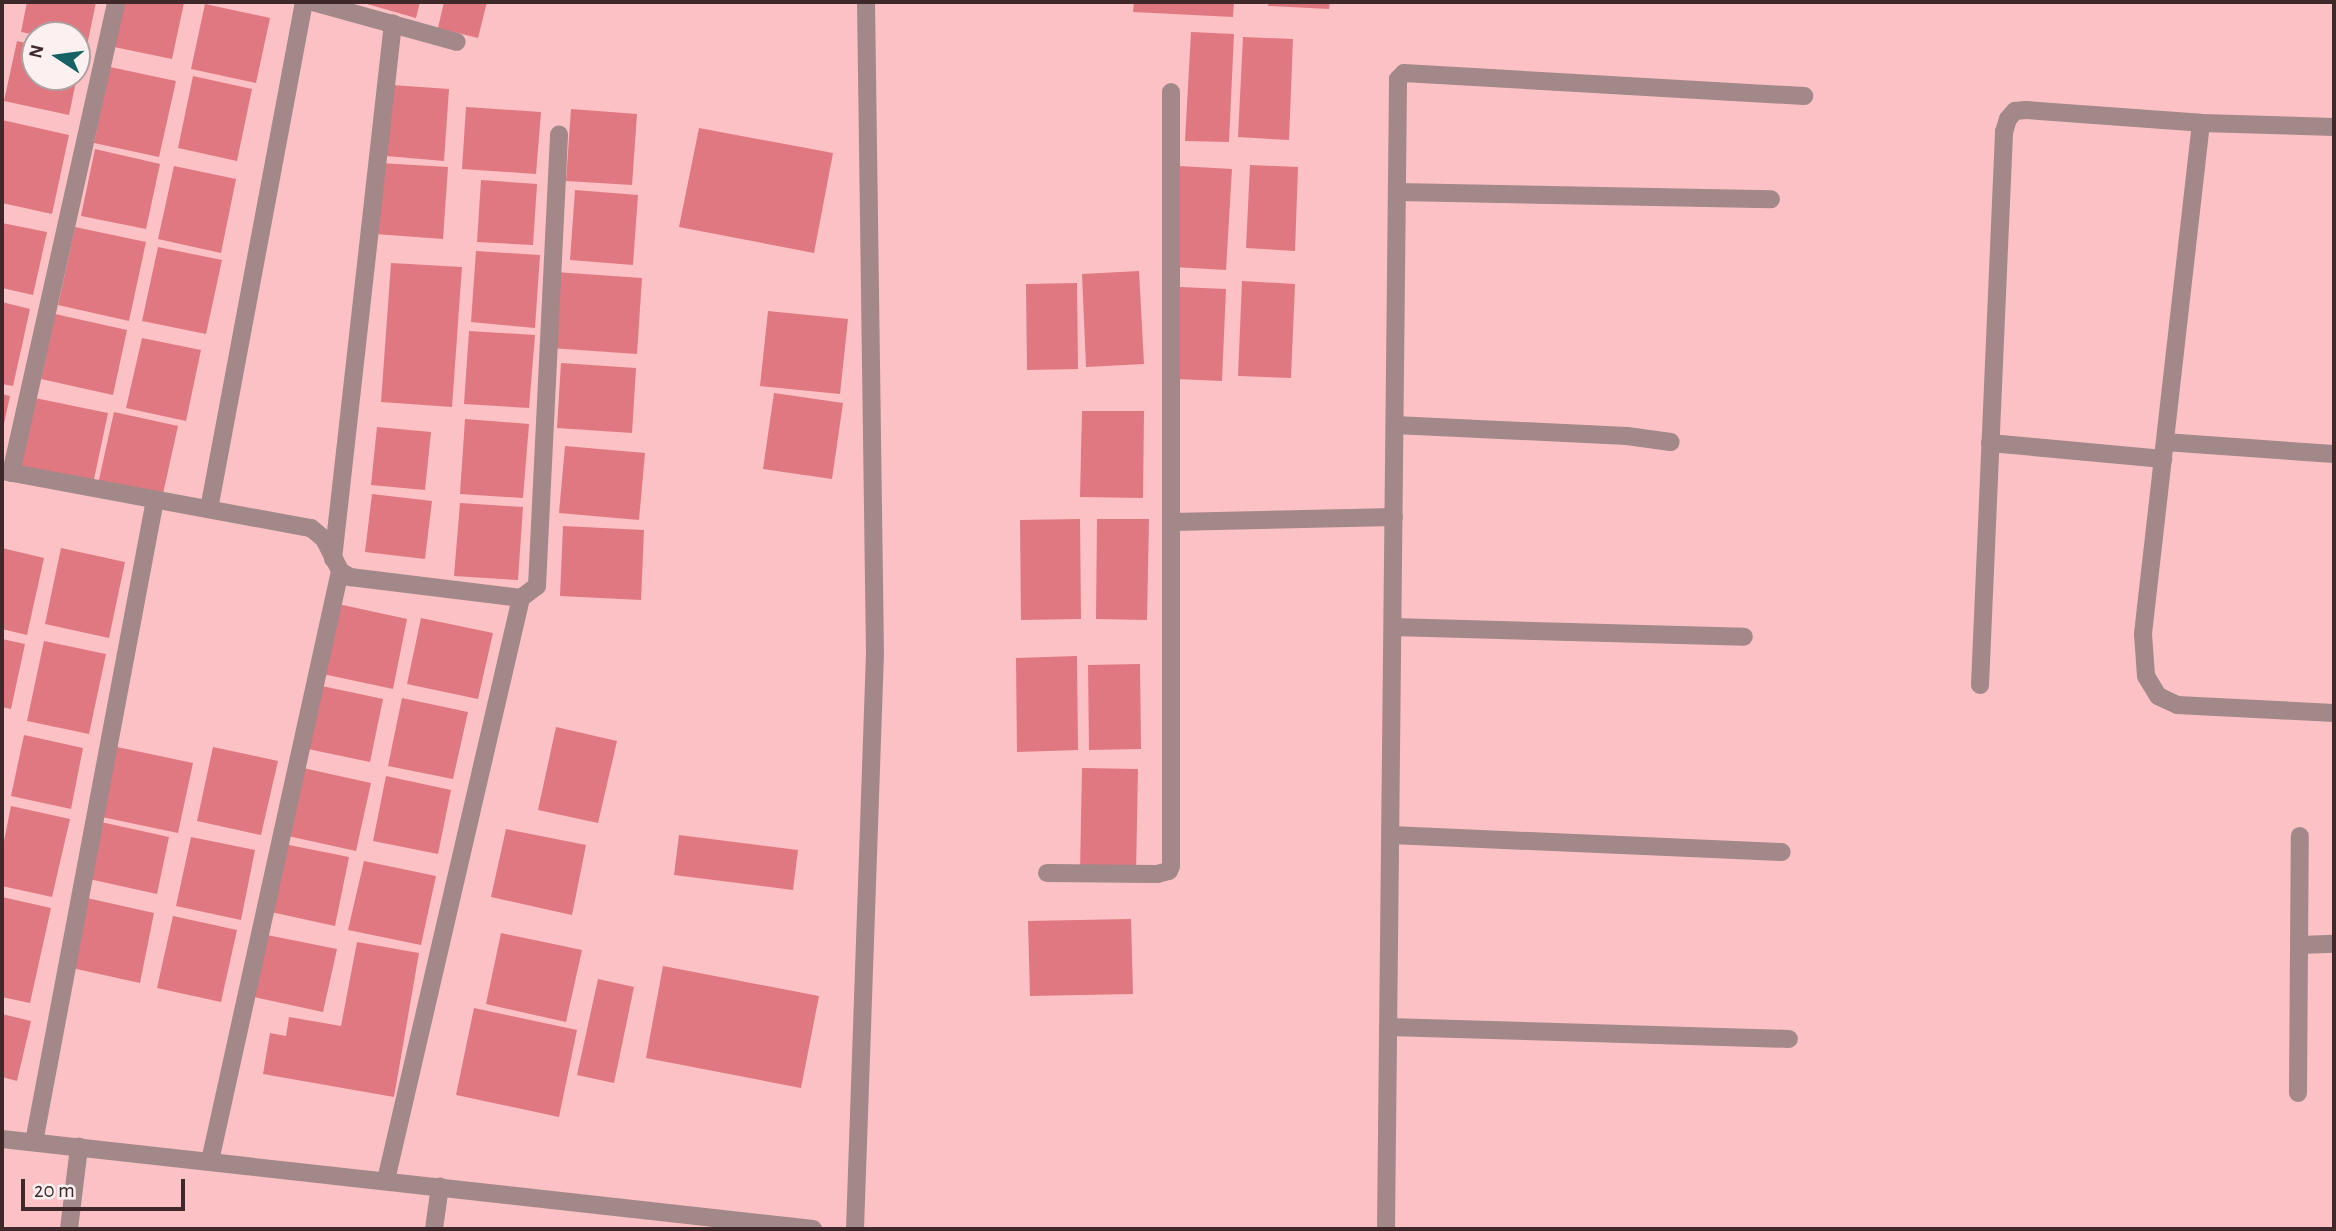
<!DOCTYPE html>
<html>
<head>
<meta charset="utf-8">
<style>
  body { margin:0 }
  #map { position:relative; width:2336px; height:1231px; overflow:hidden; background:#fcc1c4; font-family:"Alegreya Sans",sans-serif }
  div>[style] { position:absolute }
  .building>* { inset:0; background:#df7881 }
  .minor>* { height:18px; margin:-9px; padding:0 9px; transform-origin:9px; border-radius:9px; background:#a28889 }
  .tertiary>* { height:18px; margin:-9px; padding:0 9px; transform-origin:9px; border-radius:9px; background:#a28889 }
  span { translate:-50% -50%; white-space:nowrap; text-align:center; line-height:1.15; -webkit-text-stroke:6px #fcf0f0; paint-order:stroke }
  .frame { position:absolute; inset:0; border:4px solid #3f2829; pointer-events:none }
  .north { position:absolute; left:21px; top:21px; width:70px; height:70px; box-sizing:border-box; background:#fcf0f0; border:2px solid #b0a0a0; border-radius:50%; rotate:283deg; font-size:19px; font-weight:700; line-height:28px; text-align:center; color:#3f2829 }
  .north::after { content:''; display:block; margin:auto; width:24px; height:32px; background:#136364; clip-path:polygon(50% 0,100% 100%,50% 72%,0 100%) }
  .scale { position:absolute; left:21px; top:1179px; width:164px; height:32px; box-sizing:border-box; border:4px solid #3f2829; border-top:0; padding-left:9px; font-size:21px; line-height:24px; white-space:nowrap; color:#3f2829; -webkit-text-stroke:5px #fcf0f0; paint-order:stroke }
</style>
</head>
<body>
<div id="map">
  <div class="building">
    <i style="clip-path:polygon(27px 2px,96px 2px,87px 46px,77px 44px,77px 35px,37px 35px,21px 32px)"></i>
    <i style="clip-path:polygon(123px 2px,184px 3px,172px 59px,114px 47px)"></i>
    <i style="clip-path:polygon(360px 2px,420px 2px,416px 18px)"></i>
    <i style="clip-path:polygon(444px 2px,487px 2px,478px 38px,438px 28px)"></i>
    <i style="clip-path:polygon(1134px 2px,1234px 2px,1233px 17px,1133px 12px)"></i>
    <i style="clip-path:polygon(1269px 2px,1330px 2px,1329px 9px,1268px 6px)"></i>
    <i style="clip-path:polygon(205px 4px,270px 18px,256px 83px,191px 69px)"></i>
    <i style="clip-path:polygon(1191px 32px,1234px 34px,1229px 142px,1185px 141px)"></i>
    <i style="clip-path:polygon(1243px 37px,1293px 39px,1289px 140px,1238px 137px)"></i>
    <i style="clip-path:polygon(17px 41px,35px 45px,35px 77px,77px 77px,69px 115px,4px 101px)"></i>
    <i style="clip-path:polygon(110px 67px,176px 81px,159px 157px,94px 143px)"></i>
    <i style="clip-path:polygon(193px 76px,252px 89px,237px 161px,178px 148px)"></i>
    <i style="clip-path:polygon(392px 85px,449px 89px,444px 161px,386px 156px)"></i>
    <i style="clip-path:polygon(466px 107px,541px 112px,536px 174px,462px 169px)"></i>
    <i style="clip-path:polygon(571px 109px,637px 114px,632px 185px,566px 181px)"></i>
    <i style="clip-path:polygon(2px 120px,69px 135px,52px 214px,2px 203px)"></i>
    <i style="clip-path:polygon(699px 128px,833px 153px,814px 253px,679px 227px)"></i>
    <i style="clip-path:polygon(95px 149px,160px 164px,146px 229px,81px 216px)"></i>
    <i style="clip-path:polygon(380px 163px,448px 167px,443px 239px,375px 234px)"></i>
    <i style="clip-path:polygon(1250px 165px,1298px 167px,1295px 251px,1246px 248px)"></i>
    <i style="clip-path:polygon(174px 166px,236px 179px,221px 253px,158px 239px)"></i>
    <i style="clip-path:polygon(1179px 166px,1232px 169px,1226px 270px,1174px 267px)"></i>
    <i style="clip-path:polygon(481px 180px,537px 184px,533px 245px,477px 242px)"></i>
    <i style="clip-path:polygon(575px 190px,638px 195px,633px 265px,570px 260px)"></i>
    <i style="clip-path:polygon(2px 223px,47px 232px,33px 295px,2px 288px)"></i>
    <i style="clip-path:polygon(75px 227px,146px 242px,129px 321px,58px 305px)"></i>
    <i style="clip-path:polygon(158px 247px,222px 260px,206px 334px,142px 321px)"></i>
    <i style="clip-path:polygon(476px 251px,540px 255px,535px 328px,471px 322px)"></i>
    <i style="clip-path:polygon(391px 263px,462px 267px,452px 407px,381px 402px)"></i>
    <i style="clip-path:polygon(1139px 271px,1144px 364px,1086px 367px,1082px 274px)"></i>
    <i style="clip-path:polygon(555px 272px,642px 278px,637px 354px,550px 348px)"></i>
    <i style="clip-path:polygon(1242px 281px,1295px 284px,1291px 378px,1238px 376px)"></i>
    <i style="clip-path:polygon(1077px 283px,1078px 369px,1027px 370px,1026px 284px)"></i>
    <i style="clip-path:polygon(1180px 287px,1226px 289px,1222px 381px,1176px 379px)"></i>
    <i style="clip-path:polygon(2px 302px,30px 309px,13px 386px,2px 384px)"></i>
    <i style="clip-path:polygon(768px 311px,848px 319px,840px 394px,760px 386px)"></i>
    <i style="clip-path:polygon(55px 314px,127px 330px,113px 395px,41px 379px)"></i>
    <i style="clip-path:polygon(469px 331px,535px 335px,529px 408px,464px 404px)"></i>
    <i style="clip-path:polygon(142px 338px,201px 350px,186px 421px,126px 408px)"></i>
    <i style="clip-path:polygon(561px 363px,636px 368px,632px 433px,557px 428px)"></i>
    <i style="clip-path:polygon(774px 393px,843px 403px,832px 479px,763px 469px)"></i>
    <i style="clip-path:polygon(2px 394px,10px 396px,3px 428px,2px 428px)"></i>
    <i style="clip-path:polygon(35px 398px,108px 413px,93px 484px,20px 469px)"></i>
    <i style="clip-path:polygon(1082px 411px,1144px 411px,1143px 498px,1080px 497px)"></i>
    <i style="clip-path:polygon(114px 412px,178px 426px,162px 498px,98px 484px)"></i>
    <i style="clip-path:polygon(465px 419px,529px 424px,523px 498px,460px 494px)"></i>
    <i style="clip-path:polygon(377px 427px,431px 432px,425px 490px,371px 485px)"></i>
    <i style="clip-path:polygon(565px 446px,645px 453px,639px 520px,559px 513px)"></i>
    <i style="clip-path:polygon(372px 494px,432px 501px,425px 559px,365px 552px)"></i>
    <i style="clip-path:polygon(460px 503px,523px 507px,518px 580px,454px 576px)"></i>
    <i style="clip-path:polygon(1080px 519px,1081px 619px,1021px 620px,1020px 520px)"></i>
    <i style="clip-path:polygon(1097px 519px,1149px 519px,1147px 620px,1096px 619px)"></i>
    <i style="clip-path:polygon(563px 526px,644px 530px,641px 600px,560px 596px)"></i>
    <i style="clip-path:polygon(2px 548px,44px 558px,27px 635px,2px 629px)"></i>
    <i style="clip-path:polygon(61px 548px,125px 562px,109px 638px,45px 624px)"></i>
    <i style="clip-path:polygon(338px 604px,407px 619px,393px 689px,323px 674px)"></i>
    <i style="clip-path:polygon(421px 618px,493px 633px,478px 699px,407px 684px)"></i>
    <i style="clip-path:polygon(2px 639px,25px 644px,11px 709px,2px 707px)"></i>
    <i style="clip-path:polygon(44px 641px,106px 654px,89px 734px,27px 721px)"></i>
    <i style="clip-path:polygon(1077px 656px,1078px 750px,1017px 752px,1016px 658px)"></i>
    <i style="clip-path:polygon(1140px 664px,1141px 749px,1089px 750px,1088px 665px)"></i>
    <i style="clip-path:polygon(322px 686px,383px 699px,370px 762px,308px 749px)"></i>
    <i style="clip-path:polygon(402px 698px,468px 712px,453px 779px,388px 766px)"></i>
    <i style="clip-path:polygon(556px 727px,617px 741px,598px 823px,538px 810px)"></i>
    <i style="clip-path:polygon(24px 735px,83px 748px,71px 809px,11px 796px)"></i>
    <i style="clip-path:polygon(117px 747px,193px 763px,178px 833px,102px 817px)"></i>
    <i style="clip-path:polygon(213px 747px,278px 761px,261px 835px,197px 821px)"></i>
    <i style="clip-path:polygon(303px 768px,371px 783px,356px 851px,288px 836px)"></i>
    <i style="clip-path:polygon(1082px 768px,1138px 769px,1136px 873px,1080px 872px)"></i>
    <i style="clip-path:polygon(386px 776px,451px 790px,438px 854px,373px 841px)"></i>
    <i style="clip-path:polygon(11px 806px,70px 819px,52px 897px,2px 886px,2px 851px)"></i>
    <i style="clip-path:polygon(101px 822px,169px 837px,157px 894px,89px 879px)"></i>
    <i style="clip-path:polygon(506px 829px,586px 845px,572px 915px,491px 897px)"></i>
    <i style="clip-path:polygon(679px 835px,798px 850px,793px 890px,674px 875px)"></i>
    <i style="clip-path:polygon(191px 837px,255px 850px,241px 920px,176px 906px)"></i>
    <i style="clip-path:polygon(284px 844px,349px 857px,335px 926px,271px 912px)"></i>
    <i style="clip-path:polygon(364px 861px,436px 876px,421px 945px,348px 930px)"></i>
    <i style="clip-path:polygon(2px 897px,51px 908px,30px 1003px,2px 997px)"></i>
    <i style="clip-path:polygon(87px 898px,154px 913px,140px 983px,72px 968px)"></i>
    <i style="clip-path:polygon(173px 916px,237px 930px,221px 1002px,157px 988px)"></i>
    <i style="clip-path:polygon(1131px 919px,1133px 994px,1030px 996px,1028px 921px)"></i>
    <i style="clip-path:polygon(501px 933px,582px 950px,566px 1022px,486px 1004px)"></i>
    <i style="clip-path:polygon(267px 935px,337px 949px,323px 1012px,254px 997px)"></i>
    <i style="clip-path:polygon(357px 942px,419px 953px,394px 1097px,263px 1074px,270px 1033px,286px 1036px,289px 1017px,341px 1026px)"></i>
    <i style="clip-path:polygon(663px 966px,819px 996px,801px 1088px,646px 1058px)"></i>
    <i style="clip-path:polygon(598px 979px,634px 987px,614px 1083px,577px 1075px)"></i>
    <i style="clip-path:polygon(474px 1008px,577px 1030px,559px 1117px,456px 1095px)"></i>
    <i style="clip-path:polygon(2px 1014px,31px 1021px,17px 1081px,2px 1077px)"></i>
  </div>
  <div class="minor">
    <i style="left:313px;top:2px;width:149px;rotate:15.5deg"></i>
    <i style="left:2201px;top:123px;width:133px;rotate:1.7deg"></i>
    <i style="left:1398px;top:192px;width:373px;rotate:1.1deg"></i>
    <i style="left:1395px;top:425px;width:232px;rotate:2.7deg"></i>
    <i style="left:1627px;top:436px;width:44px;rotate:7.8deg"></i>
    <i style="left:2165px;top:442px;width:169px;rotate:4.1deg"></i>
    <i style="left:1990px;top:443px;width:174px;rotate:5.3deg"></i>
    <i style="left:2px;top:471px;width:314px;rotate:10.5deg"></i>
    <i style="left:311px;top:528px;width:17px;rotate:40deg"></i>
    <i style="left:324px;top:539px;width:36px;rotate:63deg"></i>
    <i style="left:340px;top:571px;width:12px;rotate:31deg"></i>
    <i style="left:350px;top:577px;width:172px;rotate:7deg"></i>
    <i style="left:11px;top:473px;width:483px;rotate:-77.4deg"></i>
    <i style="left:209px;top:509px;width:516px;rotate:-79.39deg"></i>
    <i style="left:1173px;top:522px;width:221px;rotate:-1.3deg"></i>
    <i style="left:333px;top:559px;width:539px;rotate:-83.61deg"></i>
    <i style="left:1393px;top:627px;width:351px;rotate:1.6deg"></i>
    <i style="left:1980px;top:685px;width:554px;rotate:-87.51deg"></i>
    <i style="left:2004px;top:132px;width:14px;rotate:-73deg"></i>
    <i style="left:2008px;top:119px;width:11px;rotate:-49deg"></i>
    <i style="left:2015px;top:111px;width:11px;rotate:-5deg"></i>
    <i style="left:2026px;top:110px;width:175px;rotate:4.2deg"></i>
    <i style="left:2201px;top:123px;width:514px;rotate:96.48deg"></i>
    <i style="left:2143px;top:634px;width:42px;rotate:85.9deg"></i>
    <i style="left:2146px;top:676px;width:23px;rotate:59deg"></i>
    <i style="left:2158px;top:696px;width:21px;rotate:25deg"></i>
    <i style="left:2177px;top:705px;width:157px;rotate:2.9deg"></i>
    <i style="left:1391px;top:835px;width:391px;rotate:2.5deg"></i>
    <i style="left:1047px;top:873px;width:110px;rotate:0.5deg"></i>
    <i style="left:1157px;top:874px;width:12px;rotate:-14deg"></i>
    <i style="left:1169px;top:871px;width:5px;rotate:-68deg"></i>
    <i style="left:1171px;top:866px;width:774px;rotate:-90deg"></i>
    <i style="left:2300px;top:945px;width:34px;rotate:-2deg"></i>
    <i style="left:1388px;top:1027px;width:401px;rotate:1.7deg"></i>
    <i style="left:2298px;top:1093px;width:257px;rotate:-89.6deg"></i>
    <i style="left:34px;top:1142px;width:653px;rotate:-79.33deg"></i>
    <i style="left:210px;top:1161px;width:604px;rotate:-77.57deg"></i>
    <i style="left:386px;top:1180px;width:597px;rotate:-76.94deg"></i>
    <i style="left:521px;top:598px;width:20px;rotate:-37deg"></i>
    <i style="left:537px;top:586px;width:452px;rotate:-87.2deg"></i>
    <i style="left:69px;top:1229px;width:83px;rotate:-83deg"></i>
    <i style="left:434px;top:1229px;width:43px;rotate:-82.1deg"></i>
    <i style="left:855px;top:1229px;width:575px;rotate:-88.01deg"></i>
    <i style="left:875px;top:654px;width:652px;rotate:-90.79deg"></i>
    <i style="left:1386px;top:1229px;width:1150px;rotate:-89.4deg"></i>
    <i style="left:1398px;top:79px;width:8px;rotate:-45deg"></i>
    <i style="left:1404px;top:73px;width:401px;rotate:3.3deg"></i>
  </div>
  <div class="tertiary">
    <i style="left:2px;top:1139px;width:816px;rotate:6.33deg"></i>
  </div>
  <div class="frame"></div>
  <div class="north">N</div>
  <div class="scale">20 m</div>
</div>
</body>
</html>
